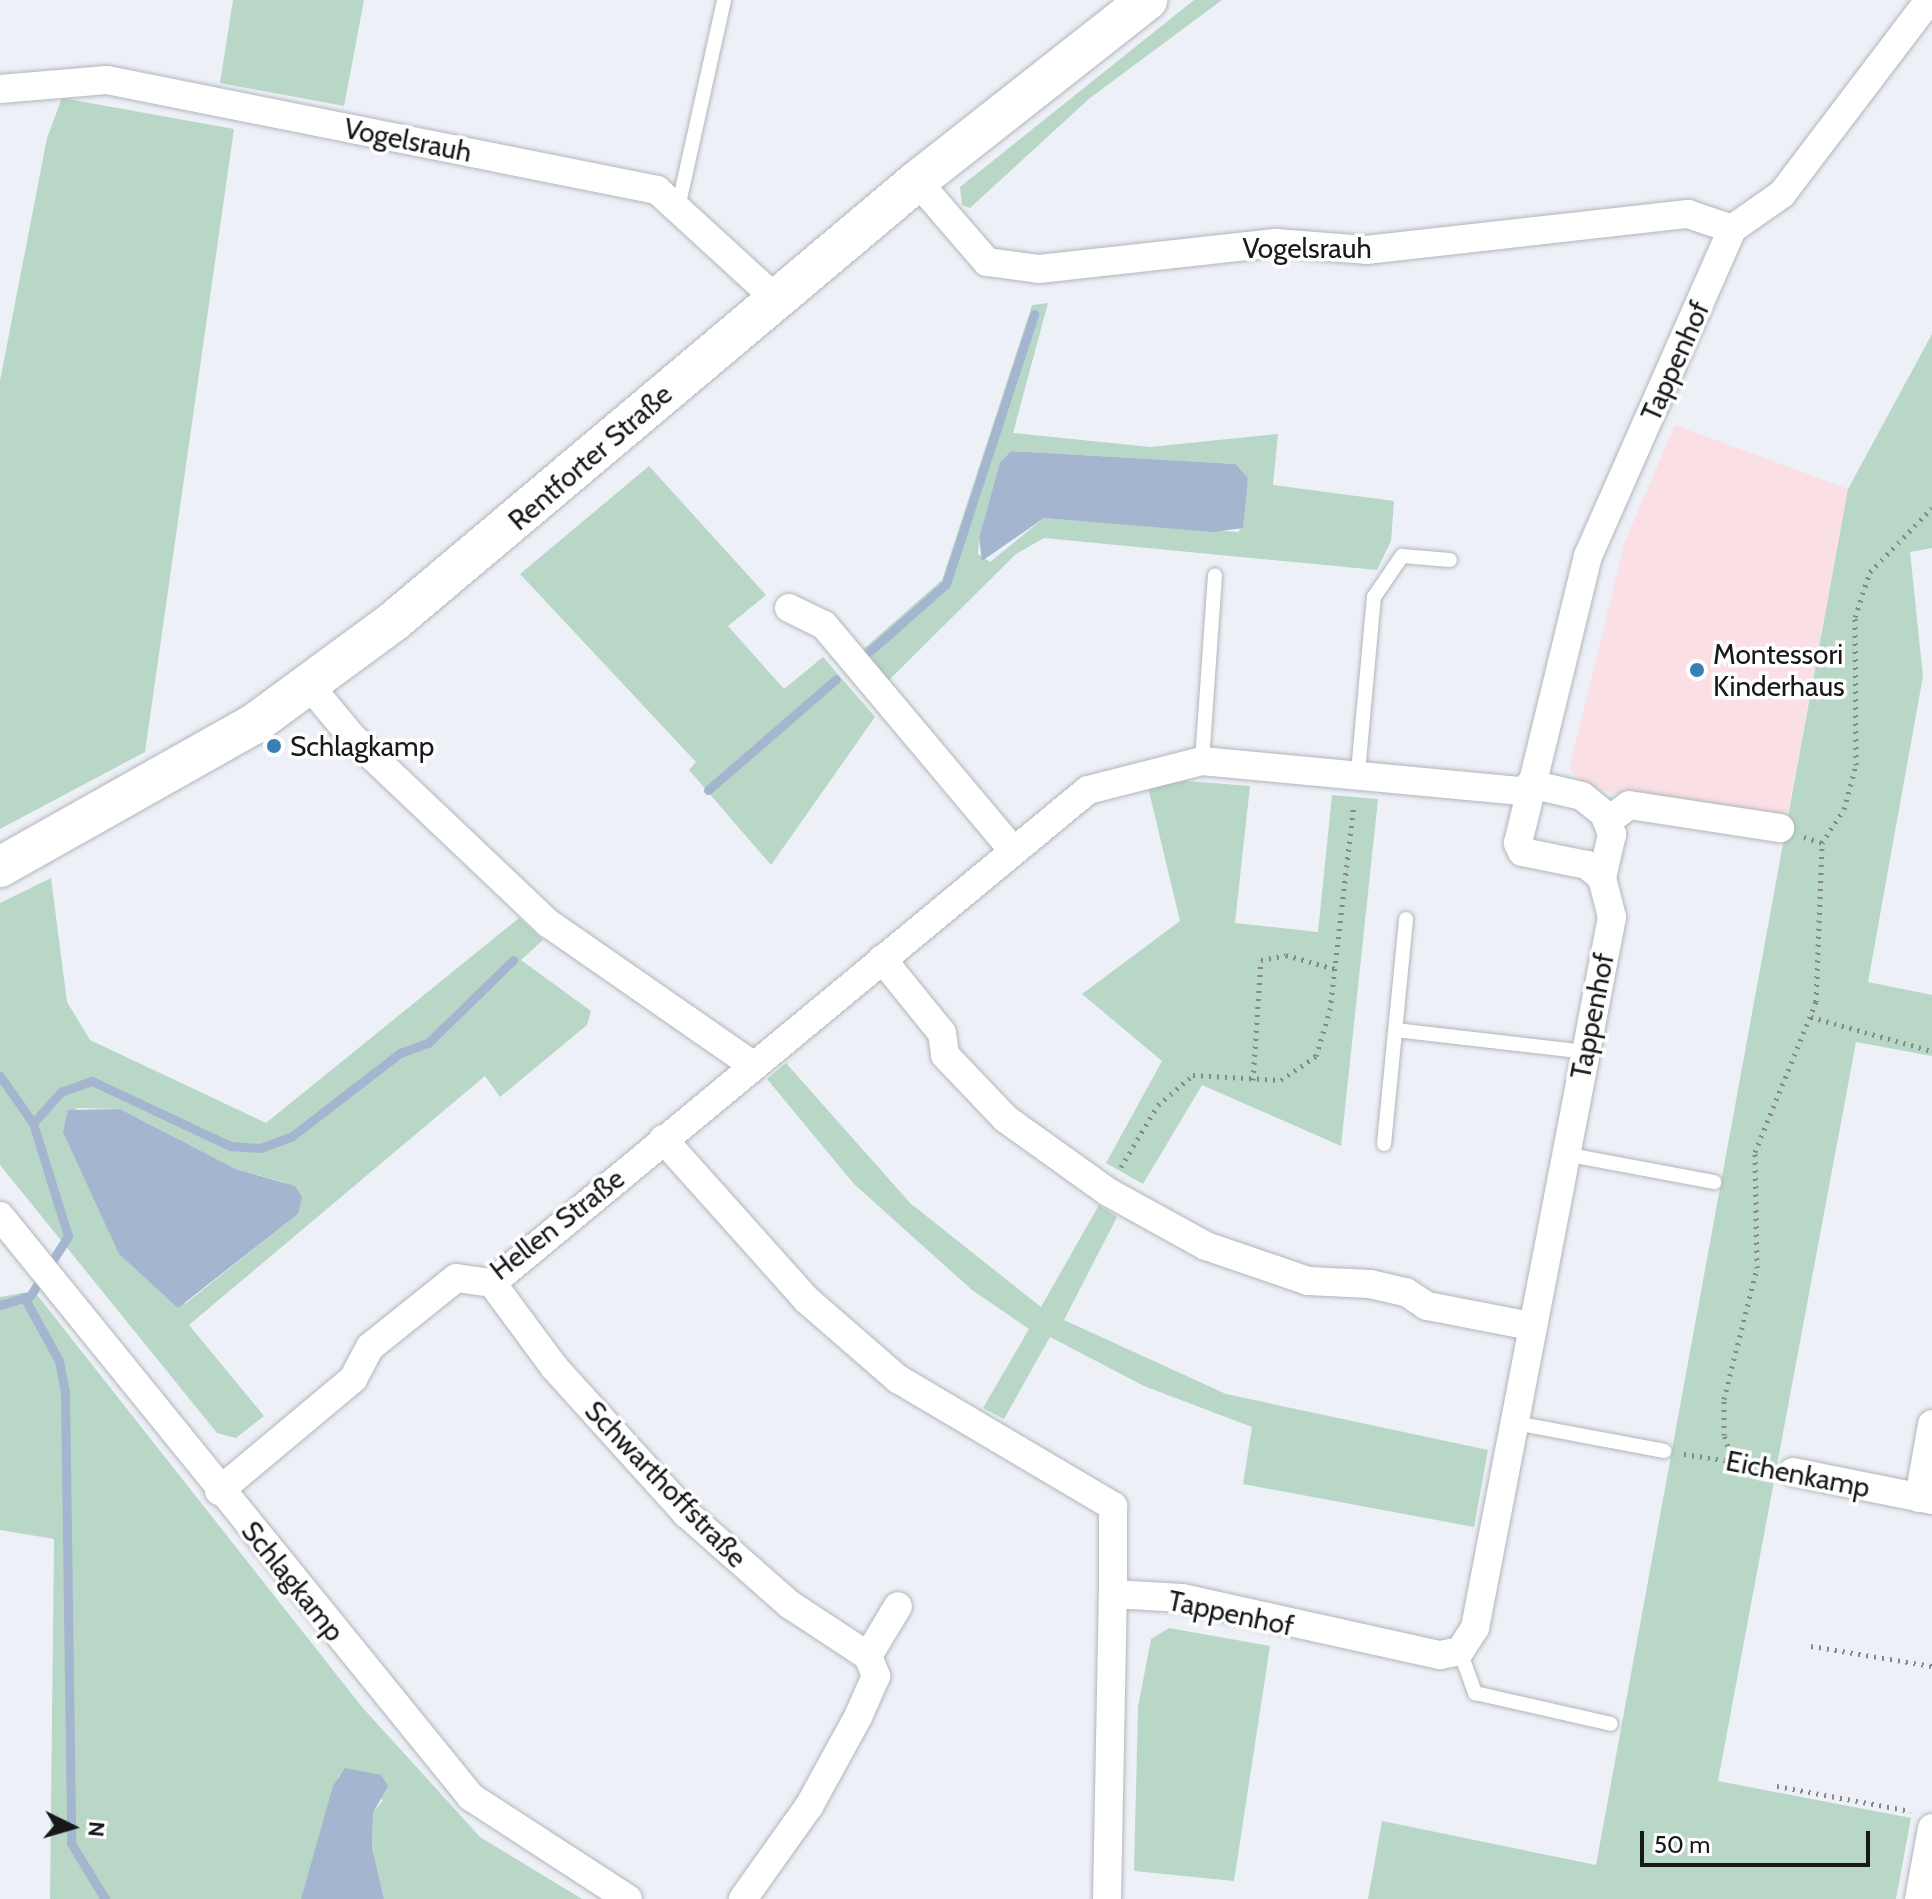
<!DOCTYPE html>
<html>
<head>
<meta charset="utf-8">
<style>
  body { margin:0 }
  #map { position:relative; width:1932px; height:1899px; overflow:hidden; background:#edf1f7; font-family:Cabin,sans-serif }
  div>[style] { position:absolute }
  .education>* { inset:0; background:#fadfe4 }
  .green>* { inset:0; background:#b8d7c6 }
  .water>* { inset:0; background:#a4b5cf }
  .stream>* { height:9px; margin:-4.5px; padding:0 4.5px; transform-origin:4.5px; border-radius:4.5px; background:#a4b5cf }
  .path>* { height:5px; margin-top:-2.5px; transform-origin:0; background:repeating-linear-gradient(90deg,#85878b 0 2px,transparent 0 8px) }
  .roads { filter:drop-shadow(0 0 2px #b1b6bb) drop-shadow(0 0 2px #b1b6bb) }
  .lane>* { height:14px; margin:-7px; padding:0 7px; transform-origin:7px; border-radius:7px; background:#fff }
  .street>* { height:28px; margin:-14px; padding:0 14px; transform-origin:14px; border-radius:14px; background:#fff }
  .secondary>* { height:40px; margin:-20px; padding:0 20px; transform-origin:20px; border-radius:20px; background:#fff }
  .dots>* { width:22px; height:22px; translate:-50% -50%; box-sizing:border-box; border:4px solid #fefefe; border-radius:50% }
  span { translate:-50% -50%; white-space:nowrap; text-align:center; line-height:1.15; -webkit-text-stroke:7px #fefefe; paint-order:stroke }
  .street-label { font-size:28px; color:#17181a }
  .poi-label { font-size:28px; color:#17181a }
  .left { translate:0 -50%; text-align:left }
  .north { position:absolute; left:32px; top:1787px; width:80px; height:80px; -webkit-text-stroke:6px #fefefe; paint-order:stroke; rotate:95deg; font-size:22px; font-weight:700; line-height:32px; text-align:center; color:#17181a }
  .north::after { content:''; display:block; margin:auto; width:28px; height:36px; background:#17181a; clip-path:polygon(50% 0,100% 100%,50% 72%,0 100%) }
  .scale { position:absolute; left:1640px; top:1831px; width:230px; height:36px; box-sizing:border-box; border:4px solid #17181a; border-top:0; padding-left:10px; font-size:24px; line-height:28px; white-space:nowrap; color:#17181a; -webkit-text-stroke:6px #fefefe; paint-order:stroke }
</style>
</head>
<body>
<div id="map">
  <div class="education">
    <i style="clip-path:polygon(1675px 425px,1848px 489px,1786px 823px,1613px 793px,1582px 784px,1569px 768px,1625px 541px)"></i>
  </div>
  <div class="green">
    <i style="clip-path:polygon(233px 0,364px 0,344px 106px,220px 83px)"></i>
    <i style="clip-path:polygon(1194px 0,1222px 0,1090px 98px,970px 208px,962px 205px,960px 187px)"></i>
    <i style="clip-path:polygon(62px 98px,234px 129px,145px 752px,0 829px,0 381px,47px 138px)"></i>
    <i style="clip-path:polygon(evenodd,1048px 303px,1013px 433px,1150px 447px,1278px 434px,1273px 485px,1394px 501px,1391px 541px,1377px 570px,1044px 538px,1016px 554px,886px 683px,860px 652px,942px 580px,1032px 305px,1048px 303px,1011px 451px,1236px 464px,1248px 478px,1239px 532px,1044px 518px,990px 562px,978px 554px,979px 538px,1000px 462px,1011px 451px)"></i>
    <i style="clip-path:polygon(1932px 334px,1932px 548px,1910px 552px,1923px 676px,1868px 982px,1932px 995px,1932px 1056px,1856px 1042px,1718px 1781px,1911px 1818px,1896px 1899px,1368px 1899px,1382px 1821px,1596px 1865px,1848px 489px)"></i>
    <i style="clip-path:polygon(649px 466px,766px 595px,728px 626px,784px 689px,823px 657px,875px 717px,771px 865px,689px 770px,696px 762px,520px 574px)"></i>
    <i style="clip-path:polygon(1186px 781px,1250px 786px,1235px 923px,1318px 932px,1332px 795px,1378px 799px,1341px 1146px,1202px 1085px,1143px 1184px,1106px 1163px,1162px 1061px,1082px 994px,1180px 921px,1148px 787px)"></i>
    <i style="clip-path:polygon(evenodd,51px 878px,67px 1002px,90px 1040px,266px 1123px,519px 918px,543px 940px,521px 960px,591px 1011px,587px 1025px,500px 1097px,485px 1076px,189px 1325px,264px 1416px,236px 1438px,217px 1433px,0 1165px,0 903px,51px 878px,76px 1108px,120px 1109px,236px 1169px,283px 1182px,298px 1214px,185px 1304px,76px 1108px)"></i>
    <i style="clip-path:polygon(786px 1063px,910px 1203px,1041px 1307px,1099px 1205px,1117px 1217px,1064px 1320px,1226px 1394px,1488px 1450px,1474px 1527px,1243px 1484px,1252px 1427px,1144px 1386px,1050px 1337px,1004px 1419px,983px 1408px,1029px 1329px,972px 1290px,854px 1184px,767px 1079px)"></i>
    <i style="clip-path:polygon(34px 1291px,362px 1707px,480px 1837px,582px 1899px,384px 1899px,372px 1847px,373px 1813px,383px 1800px,339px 1775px,301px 1899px,50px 1899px,54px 1539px,0 1530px,0 1297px)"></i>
    <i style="clip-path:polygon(1169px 1628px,1270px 1646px,1234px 1881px,1134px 1871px,1138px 1707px,1151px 1639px)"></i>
  </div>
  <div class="water">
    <i style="clip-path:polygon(1011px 451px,1236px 464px,1248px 478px,1243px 528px,1213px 532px,1044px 518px,982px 561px,979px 538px,1000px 462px)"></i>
    <i style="clip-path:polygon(120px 1109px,236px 1169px,295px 1186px,302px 1197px,298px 1214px,178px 1308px,119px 1254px,63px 1132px,68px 1110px)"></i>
    <i style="clip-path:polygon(345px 1768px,381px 1775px,388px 1786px,373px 1813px,372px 1847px,384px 1899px,301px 1899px,333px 1786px)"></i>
  </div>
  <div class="stream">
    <i style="left:870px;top:651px;width:101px;rotate:-41.4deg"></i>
    <i style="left:946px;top:584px;width:284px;rotate:-71.9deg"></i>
    <i style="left:708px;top:790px;width:169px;rotate:-40.9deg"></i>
    <i style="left:0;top:1076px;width:57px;rotate:54.9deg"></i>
    <i style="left:33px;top:1123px;width:118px;rotate:72.8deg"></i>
    <i style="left:68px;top:1236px;width:71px;rotate:122.3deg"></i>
    <i style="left:30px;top:1296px;width:31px;rotate:163deg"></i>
    <i style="left:33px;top:1123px;width:42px;rotate:-47.9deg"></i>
    <i style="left:61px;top:1092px;width:33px;rotate:-20deg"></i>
    <i style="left:92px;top:1081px;width:153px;rotate:25.2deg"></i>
    <i style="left:230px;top:1146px;width:30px;rotate:4deg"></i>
    <i style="left:260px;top:1148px;width:33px;rotate:-20deg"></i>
    <i style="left:291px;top:1137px;width:138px;rotate:-37.6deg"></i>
    <i style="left:400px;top:1053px;width:30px;rotate:-20deg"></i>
    <i style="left:428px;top:1043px;width:119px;rotate:-44.3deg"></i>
    <i style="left:24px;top:1297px;width:73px;rotate:61.3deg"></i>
    <i style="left:59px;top:1361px;width:32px;rotate:79deg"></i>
    <i style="left:65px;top:1392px;width:451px;rotate:89.2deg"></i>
    <i style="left:71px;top:1843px;width:66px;rotate:58.7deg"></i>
  </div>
  <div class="path">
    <i style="left:1804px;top:837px;width:19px;rotate:18deg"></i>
    <i style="left:1811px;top:1017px;width:126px;rotate:15.7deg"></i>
    <i style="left:1253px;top:1080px;width:120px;rotate:-86.2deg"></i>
    <i style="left:1261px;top:960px;width:25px;rotate:-11deg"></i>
    <i style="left:1286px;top:955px;width:51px;rotate:15.9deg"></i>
    <i style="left:1121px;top:1167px;width:72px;rotate:-59.2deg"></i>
    <i style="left:1158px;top:1105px;width:46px;rotate:-40.6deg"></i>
    <i style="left:1193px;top:1075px;width:88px;rotate:3.3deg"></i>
    <i style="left:1281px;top:1080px;width:42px;rotate:-34.4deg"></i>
    <i style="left:1316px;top:1056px;width:48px;rotate:-73.1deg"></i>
    <i style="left:1330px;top:1010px;width:207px;rotate:-83.4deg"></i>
    <i style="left:1684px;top:1454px;width:86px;rotate:8.7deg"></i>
    <i style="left:1733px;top:1461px;width:28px;rotate:-109deg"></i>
    <i style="left:1724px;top:1435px;width:36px;rotate:-90deg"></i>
    <i style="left:1724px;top:1399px;width:135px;rotate:-75.9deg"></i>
    <i style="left:1757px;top:1268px;width:116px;rotate:-91deg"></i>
    <i style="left:1755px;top:1152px;width:162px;rotate:-67.9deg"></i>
    <i style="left:1816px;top:1002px;width:159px;rotate:-87.8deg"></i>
    <i style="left:1822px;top:843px;width:40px;rotate:-57.1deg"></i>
    <i style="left:1844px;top:809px;width:46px;rotate:-74.7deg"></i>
    <i style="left:1856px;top:765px;width:148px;rotate:-90.4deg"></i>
    <i style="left:1855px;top:617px;width:47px;rotate:-71.6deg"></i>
    <i style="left:1870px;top:572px;width:89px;rotate:-45.9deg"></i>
    <i style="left:1811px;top:1646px;width:123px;rotate:9.4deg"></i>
    <i style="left:1777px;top:1786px;width:136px;rotate:10.6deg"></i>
  </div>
  <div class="roads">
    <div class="lane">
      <i style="left:678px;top:208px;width:213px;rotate:-77.5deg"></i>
      <i style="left:1202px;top:761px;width:186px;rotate:-86deg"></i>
      <i style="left:1358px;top:772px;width:176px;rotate:-84.8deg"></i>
      <i style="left:1374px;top:597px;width:50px;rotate:-55.7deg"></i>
      <i style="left:1402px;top:556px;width:48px;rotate:4.8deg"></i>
      <i style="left:1396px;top:1030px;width:190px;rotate:6.6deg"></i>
      <i style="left:1384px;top:1144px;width:226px;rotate:-84.4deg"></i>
      <i style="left:1564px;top:1154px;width:153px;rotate:10.6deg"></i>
      <i style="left:1515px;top:1423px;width:152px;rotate:10.6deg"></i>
      <i style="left:1460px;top:1651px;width:45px;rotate:70.3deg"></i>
      <i style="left:1475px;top:1693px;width:139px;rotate:12.8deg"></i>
    </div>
    <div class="street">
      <i style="left:0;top:89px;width:107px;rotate:-4.8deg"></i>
      <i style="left:107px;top:80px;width:561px;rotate:11.31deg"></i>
      <i style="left:657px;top:190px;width:160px;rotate:42.5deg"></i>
      <i style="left:917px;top:181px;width:107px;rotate:49.2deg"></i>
      <i style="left:987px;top:262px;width:52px;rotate:7.7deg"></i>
      <i style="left:1039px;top:269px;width:238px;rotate:-6.3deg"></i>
      <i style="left:1276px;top:243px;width:90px;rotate:4.4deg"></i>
      <i style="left:1366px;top:250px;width:324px;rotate:-6.4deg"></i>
      <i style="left:1688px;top:214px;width:46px;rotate:18.8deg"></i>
      <i style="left:789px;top:608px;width:39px;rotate:26deg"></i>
      <i style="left:824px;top:625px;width:291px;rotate:50deg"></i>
      <i style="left:309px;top:685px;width:69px;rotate:50.3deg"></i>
      <i style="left:353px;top:738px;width:269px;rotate:43.5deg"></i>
      <i style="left:548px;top:923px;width:249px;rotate:34.8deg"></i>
      <i style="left:1530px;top:784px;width:53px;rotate:13deg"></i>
      <i style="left:1582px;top:796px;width:28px;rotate:39deg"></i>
      <i style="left:1604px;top:814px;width:22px;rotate:68deg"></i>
      <i style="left:1612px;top:834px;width:45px;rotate:102.8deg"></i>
      <i style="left:1608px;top:821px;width:26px;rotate:-37deg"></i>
      <i style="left:1629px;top:805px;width:153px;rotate:8.7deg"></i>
      <i style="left:882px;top:959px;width:95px;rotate:51deg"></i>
      <i style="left:942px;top:1033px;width:22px;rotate:82deg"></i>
      <i style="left:945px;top:1055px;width:88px;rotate:46.4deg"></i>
      <i style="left:1006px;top:1119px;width:125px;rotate:35.6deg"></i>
      <i style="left:1108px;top:1192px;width:112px;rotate:28.9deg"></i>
      <i style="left:1206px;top:1246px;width:108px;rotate:18.9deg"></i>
      <i style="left:1308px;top:1281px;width:62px;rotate:2.8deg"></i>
      <i style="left:1370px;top:1284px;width:37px;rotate:13deg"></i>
      <i style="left:1406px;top:1292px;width:25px;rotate:34deg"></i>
      <i style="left:1427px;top:1306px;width:106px;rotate:10.9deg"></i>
      <i style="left:663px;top:1139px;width:216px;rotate:48.2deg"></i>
      <i style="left:807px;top:1300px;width:121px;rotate:41deg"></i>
      <i style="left:898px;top:1379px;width:250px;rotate:30.6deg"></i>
      <i style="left:1113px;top:1506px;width:88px;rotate:90deg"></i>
      <i style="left:0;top:1216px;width:748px;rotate:50.97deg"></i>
      <i style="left:471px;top:1797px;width:187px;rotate:33deg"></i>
      <i style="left:492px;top:1283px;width:106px;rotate:53.5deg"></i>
      <i style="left:555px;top:1368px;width:197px;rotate:47.9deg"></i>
      <i style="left:687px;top:1514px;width:136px;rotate:41.4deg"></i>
      <i style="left:789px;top:1604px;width:95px;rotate:33.4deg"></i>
      <i style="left:868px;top:1656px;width:22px;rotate:68deg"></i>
      <i style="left:876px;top:1676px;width:45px;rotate:113.7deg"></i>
      <i style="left:858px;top:1717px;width:102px;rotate:118.8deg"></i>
      <i style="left:809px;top:1806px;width:114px;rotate:125.4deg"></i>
      <i style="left:1793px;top:1472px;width:142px;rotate:11.4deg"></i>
      <i style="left:219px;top:1491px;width:175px;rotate:-39.9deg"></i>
      <i style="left:353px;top:1379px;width:36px;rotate:-62deg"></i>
      <i style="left:370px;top:1347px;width:110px;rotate:-38.7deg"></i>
      <i style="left:456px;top:1278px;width:36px;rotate:8deg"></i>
      <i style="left:492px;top:1283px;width:773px;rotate:-39.6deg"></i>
      <i style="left:1088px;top:790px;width:118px;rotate:-14.3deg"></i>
      <i style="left:1202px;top:761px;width:326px;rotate:5.4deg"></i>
      <i style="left:1919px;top:1498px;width:75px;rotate:-80deg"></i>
      <i style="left:868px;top:1656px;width:58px;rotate:-59deg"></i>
      <i style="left:1107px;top:1899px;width:305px;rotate:-88.9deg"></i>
      <i style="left:1113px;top:1594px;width:69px;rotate:3.3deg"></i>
      <i style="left:1182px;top:1598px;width:264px;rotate:12.5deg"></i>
      <i style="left:1440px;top:1655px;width:20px;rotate:-11deg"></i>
      <i style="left:1460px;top:1651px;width:27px;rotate:-57deg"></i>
      <i style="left:1475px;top:1628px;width:724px;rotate:-79.09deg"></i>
      <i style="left:1612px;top:917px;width:40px;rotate:-104.4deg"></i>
      <i style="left:1602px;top:878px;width:20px;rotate:-139deg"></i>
      <i style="left:1587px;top:865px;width:66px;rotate:-168.7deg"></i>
      <i style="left:1522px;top:852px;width:10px;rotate:-114deg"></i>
      <i style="left:1518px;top:843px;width:295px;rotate:-76.3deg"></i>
      <i style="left:1588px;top:556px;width:357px;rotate:-66.2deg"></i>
      <i style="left:1732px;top:229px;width:61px;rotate:-35deg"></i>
      <i style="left:1782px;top:194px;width:243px;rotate:-52.8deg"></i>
      <i style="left:1919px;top:1899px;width:72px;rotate:-79.6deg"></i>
    </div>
    <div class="secondary">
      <i style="left:0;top:867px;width:291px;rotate:-29.4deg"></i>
      <i style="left:254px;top:724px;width:174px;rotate:-36.3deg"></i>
      <i style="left:394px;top:621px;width:683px;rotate:-40.07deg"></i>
      <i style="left:917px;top:181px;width:293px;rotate:-38.2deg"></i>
    </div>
  </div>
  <div class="dots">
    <i style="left:1697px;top:670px;background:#3680b4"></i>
    <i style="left:274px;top:746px;background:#3680b4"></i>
  </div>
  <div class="street-label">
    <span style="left:408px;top:140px;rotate:11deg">Vogelsrauh</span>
    <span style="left:1307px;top:248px">Vogelsrauh</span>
    <span style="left:1675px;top:361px;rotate:-66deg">Tappenhof</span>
    <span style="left:590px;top:457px;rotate:-41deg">Rentforter Straße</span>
    <span style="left:1592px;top:1016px;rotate:-79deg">Tappenhof</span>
    <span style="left:557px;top:1224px;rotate:-38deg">Hellen Straße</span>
    <span style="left:1798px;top:1474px;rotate:11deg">Eichenkamp</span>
    <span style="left:666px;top:1484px;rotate:46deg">Schwarthoffstraße</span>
    <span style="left:293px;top:1581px;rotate:51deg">Schlagkamp</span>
    <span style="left:1231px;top:1613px;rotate:12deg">Tappenhof</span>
  </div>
  <div class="poi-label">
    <span class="left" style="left:1713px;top:670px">Montessori<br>Kinderhaus</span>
    <span class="left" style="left:290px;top:746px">Schlagkamp</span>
  </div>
  <div class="north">N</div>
  <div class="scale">50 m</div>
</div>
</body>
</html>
